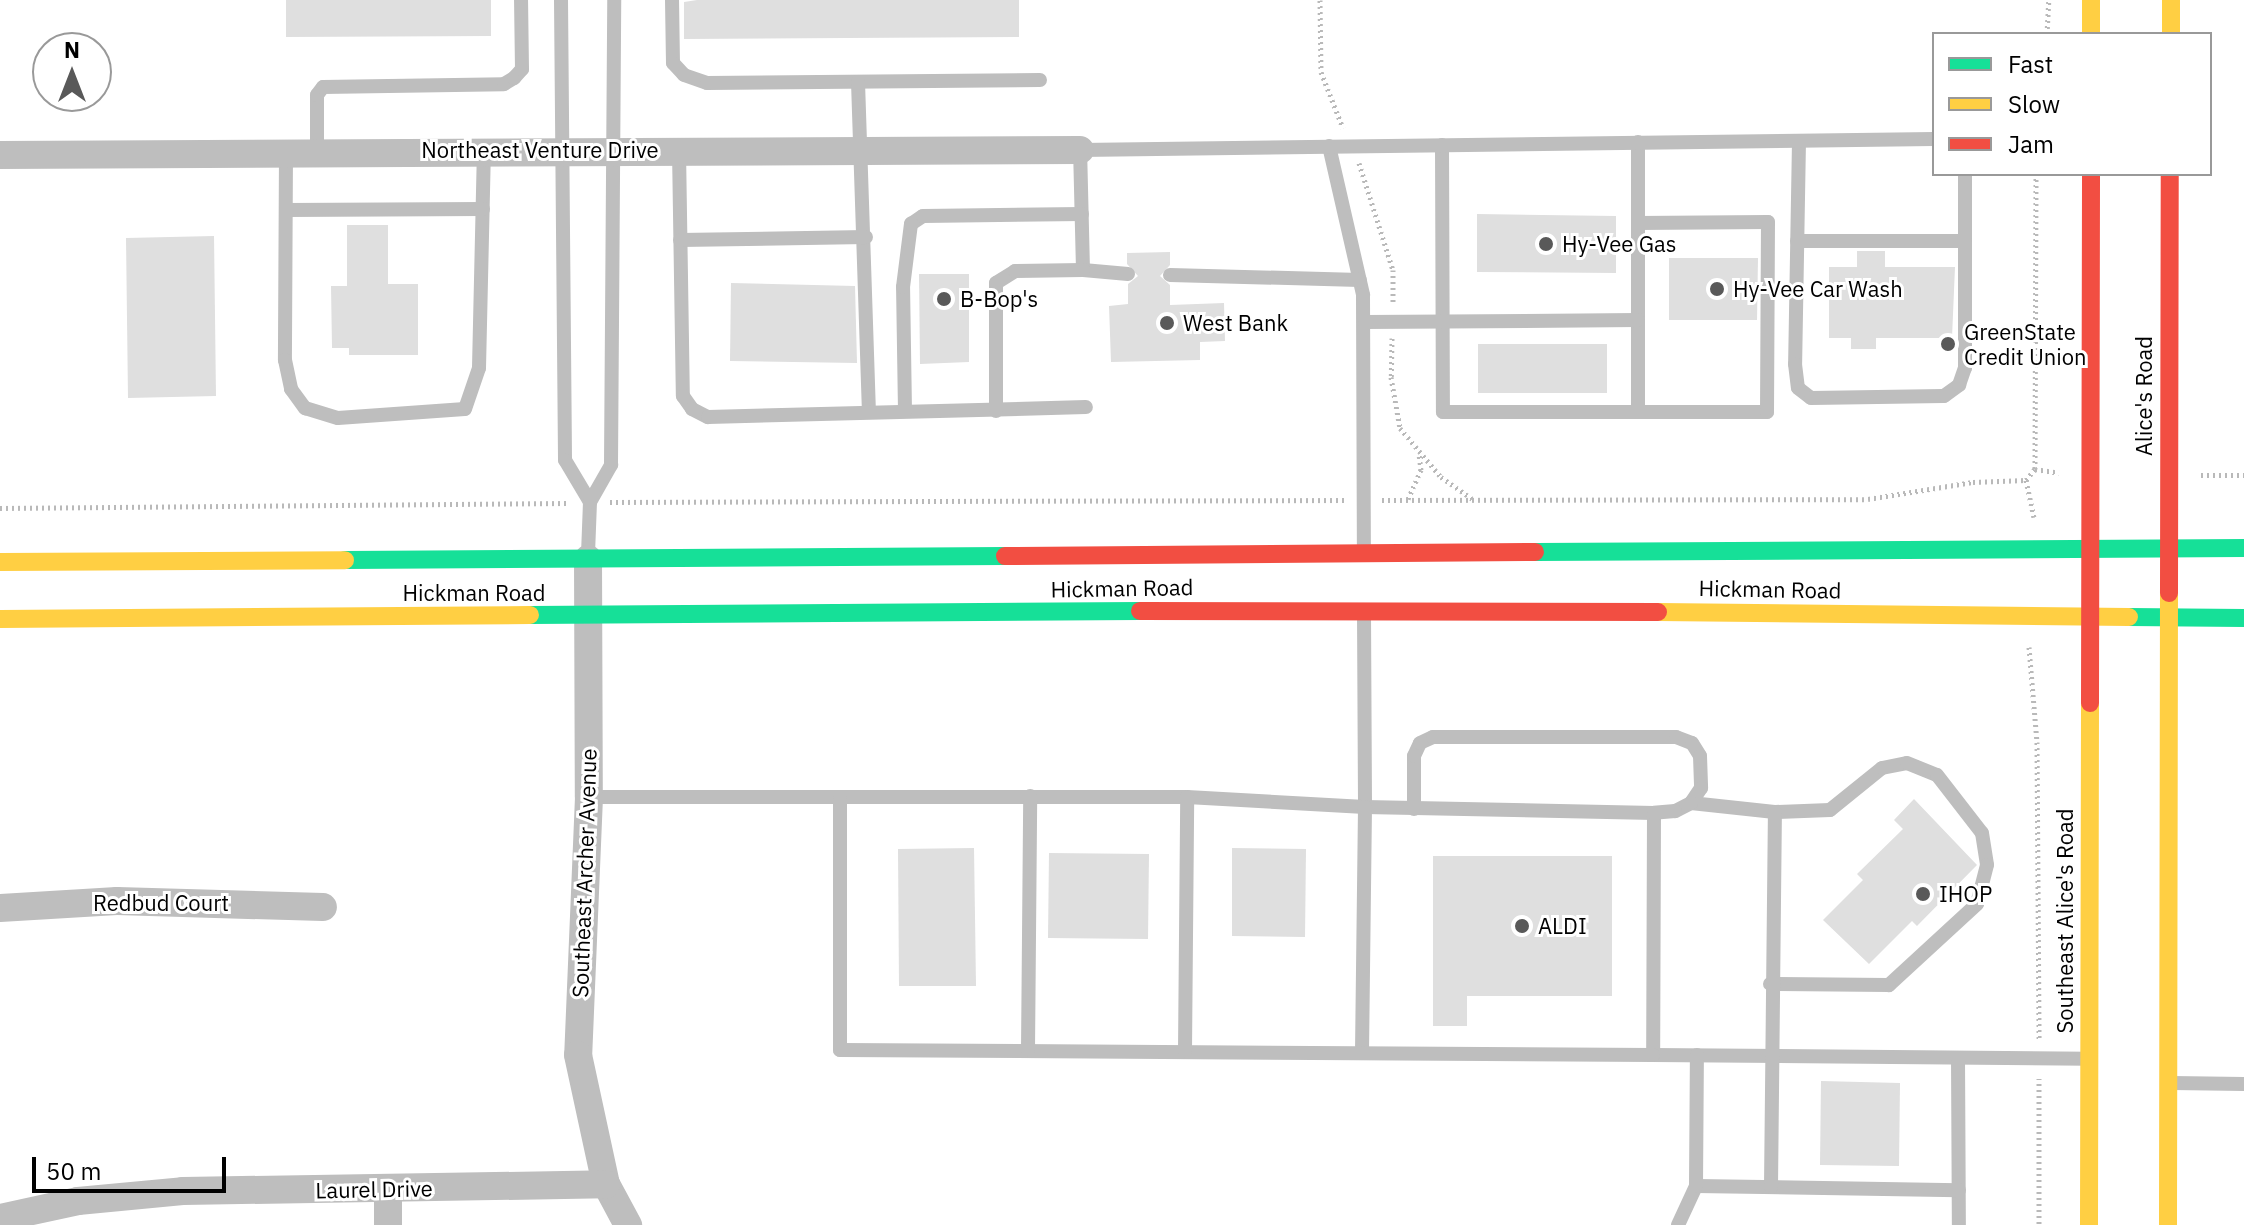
<!DOCTYPE html>
<html>
<head>
<meta charset="utf-8">
<style>
  body { margin:0 }
  #map { position:relative; width:2244px; height:1225px; overflow:hidden; background:#fff; font-family:"IBM Plex Sans",sans-serif }
  div>[style] { position:absolute }
  .building>* { inset:0; background:#dfdfdf }
  .path>* { height:5px; margin-top:-2.5px; transform-origin:0; background:repeating-linear-gradient(90deg,#b9b9b9 0 2px,transparent 0 6px) }
  .lane>* { height:14px; margin:-7px; padding:0 7px; transform-origin:7px; border-radius:7px; background:#bebebe }
  .street>* { height:28px; margin:-14px; padding:0 14px; transform-origin:14px; border-radius:14px; background:#bebebe }
  .fast>* { height:18px; margin:-9px; padding:0 9px; transform-origin:9px; border-radius:9px; background:#16e098 }
  .slow>* { height:18px; margin:-9px; padding:0 9px; transform-origin:9px; border-radius:9px; background:#ffcf43 }
  .jam>* { height:18px; margin:-9px; padding:0 9px; transform-origin:9px; border-radius:9px; background:#f24e42 }
  .dots>* { width:22px; height:22px; translate:-50% -50%; box-sizing:border-box; border:4px solid #fff; border-radius:50% }
  span { translate:-50% -50%; white-space:nowrap; text-align:center; line-height:1.15; -webkit-text-stroke:6px #fff; paint-order:stroke }
  .street-label { font-size:22px; color:#000 }
  .poi-label { font-size:22px; color:#000 }
  .left { translate:0 -50%; text-align:left }
  .legend { position:absolute; left:1932px; top:32px; width:280px; height:144px; box-sizing:border-box; background:#fff; border:2px solid #999; margin:0; padding:10px 14px; list-style:none; font-size:24px; color:#000 }
  .legend li { display:flex; align-items:center; gap:16px; height:40px }
  .legend b { width:40px; border:2px solid #999 }
  .north { position:absolute; left:32px; top:32px; width:80px; height:80px; box-sizing:border-box; background:#fff; border:2px solid #999; border-radius:50%; rotate:0deg; font-size:22px; font-weight:700; line-height:32px; text-align:center; color:#000 }
  .north::after { content:''; display:block; margin:auto; width:28px; height:36px; background:#595959; clip-path:polygon(50% 0,100% 100%,50% 72%,0 100%) }
  .scale { position:absolute; left:32px; top:1157px; width:194px; height:36px; box-sizing:border-box; border:4px solid #000; border-top:0; padding-left:10px; font-size:24px; line-height:28px; white-space:nowrap; color:#000; -webkit-text-stroke:6px #fff; paint-order:stroke }
</style>
</head>
<body>
<div id="map">
  <div class="building">
    <i style="clip-path:polygon(286px 0,491px 0,491px 36px,286px 37px)"></i>
    <i style="clip-path:polygon(1019px 0,1019px 37px,684px 39px,684px 2px,697px 0)"></i>
    <i style="clip-path:polygon(1477px 214px,1616px 216px,1616px 273px,1477px 272px)"></i>
    <i style="clip-path:polygon(347px 225px,388px 225px,388px 284px,418px 284px,418px 355px,349px 355px,349px 348px,332px 348px,331px 286px,347px 286px)"></i>
    <i style="clip-path:polygon(214px 236px,216px 396px,128px 398px,126px 238px)"></i>
    <i style="clip-path:polygon(1857px 251px,1885px 251px,1885px 267px,1955px 267px,1952px 338px,1876px 338px,1876px 349px,1851px 349px,1851px 338px,1829px 338px,1829px 267px,1857px 267px)"></i>
    <i style="clip-path:polygon(1170px 252px,1170px 265px,1160px 276px,1170px 285px,1170px 305px,1224px 303px,1225px 341px,1200px 342px,1200px 360px,1111px 362px,1109px 306px,1128px 304px,1128px 284px,1138px 276px,1127px 264px,1127px 253px)"></i>
    <i style="clip-path:polygon(1669px 258px,1758px 258px,1757px 320px,1669px 320px)"></i>
    <i style="clip-path:polygon(919px 274px,969px 274px,969px 362px,920px 364px)"></i>
    <i style="clip-path:polygon(731px 283px,855px 286px,857px 363px,730px 361px)"></i>
    <i style="clip-path:polygon(1478px 344px,1607px 344px,1607px 393px,1478px 393px)"></i>
    <i style="clip-path:polygon(1914px 799px,1977px 865px,1917px 926px,1912px 921px,1869px 964px,1823px 920px,1863px 880px,1857px 874px,1903px 829px,1894px 820px)"></i>
    <i style="clip-path:polygon(974px 848px,976px 986px,899px 986px,898px 849px)"></i>
    <i style="clip-path:polygon(1232px 848px,1306px 849px,1305px 937px,1232px 936px)"></i>
    <i style="clip-path:polygon(1049px 853px,1149px 854px,1148px 939px,1048px 938px)"></i>
    <i style="clip-path:polygon(1433px 856px,1612px 856px,1612px 996px,1467px 996px,1467px 1026px,1433px 1026px)"></i>
    <i style="clip-path:polygon(1821px 1081px,1900px 1083px,1899px 1166px,1820px 1165px)"></i>
  </div>
  <div class="path">
    <i style="left:1320px;top:0;width:72px;rotate:89.2deg"></i>
    <i style="left:1321px;top:72px;width:60px;rotate:68.6deg"></i>
    <i style="left:2047px;top:34px;width:34px;rotate:-87deg"></i>
    <i style="left:1359px;top:163px;width:112px;rotate:72.4deg"></i>
    <i style="left:1393px;top:270px;width:34px;rotate:90deg"></i>
    <i style="left:1392px;top:338px;width:39px;rotate:91deg"></i>
    <i style="left:1391px;top:377px;width:52px;rotate:80deg"></i>
    <i style="left:1400px;top:428px;width:64px;rotate:50.1deg"></i>
    <i style="left:1441px;top:477px;width:38px;rotate:35deg"></i>
    <i style="left:2035px;top:469px;width:24px;rotate:9deg"></i>
    <i style="left:2201px;top:475px;width:43px"></i>
    <i style="left:2026px;top:480px;width:38px;rotate:78deg"></i>
    <i style="left:1408px;top:499px;width:32px;rotate:-66deg"></i>
    <i style="left:1421px;top:470px;width:17px;rotate:-97deg"></i>
    <i style="left:1382px;top:500px;width:486px;rotate:-0.1deg"></i>
    <i style="left:1868px;top:499px;width:106px;rotate:-9.2deg"></i>
    <i style="left:1973px;top:482px;width:53px;rotate:-2.2deg"></i>
    <i style="left:2026px;top:480px;width:14px;rotate:-51deg"></i>
    <i style="left:2035px;top:469px;width:295px;rotate:-89.8deg"></i>
    <i style="left:610px;top:502px;width:738px;rotate:-0.16deg"></i>
    <i style="left:0;top:508px;width:568px;rotate:-0.5deg"></i>
    <i style="left:2029px;top:647px;width:95px;rotate:85.2deg"></i>
    <i style="left:2037px;top:742px;width:298px;rotate:89.6deg"></i>
    <i style="left:2039px;top:1078px;width:147px;rotate:90deg"></i>
  </div>
  <div class="lane">
    <i style="left:561px;top:0;width:460px;rotate:89.5deg"></i>
    <i style="left:565px;top:460px;width:49px;rotate:59.2deg"></i>
    <i style="left:672px;top:0;width:63px;rotate:89.1deg"></i>
    <i style="left:673px;top:63px;width:16px;rotate:47deg"></i>
    <i style="left:684px;top:75px;width:24px;rotate:19deg"></i>
    <i style="left:707px;top:83px;width:333px;rotate:-0.5deg"></i>
    <i style="left:858px;top:82px;width:330px;rotate:88.1deg"></i>
    <i style="left:1799px;top:141px;width:223px;rotate:91deg"></i>
    <i style="left:1795px;top:364px;width:24px;rotate:83deg"></i>
    <i style="left:1798px;top:388px;width:16px;rotate:38deg"></i>
    <i style="left:1811px;top:398px;width:133px;rotate:-0.9deg"></i>
    <i style="left:1944px;top:396px;width:19px;rotate:-36deg"></i>
    <i style="left:1959px;top:385px;width:18px;rotate:-71deg"></i>
    <i style="left:1965px;top:368px;width:194px;rotate:-90deg"></i>
    <i style="left:1638px;top:142px;width:270px;rotate:90deg"></i>
    <i style="left:1442px;top:145px;width:267px;rotate:89.8deg"></i>
    <i style="left:1443px;top:412px;width:324px"></i>
    <i style="left:1767px;top:412px;width:190px;rotate:-89.7deg"></i>
    <i style="left:1768px;top:222px;width:130px;rotate:179.6deg"></i>
    <i style="left:1329px;top:146px;width:153px;rotate:77.1deg"></i>
    <i style="left:1363px;top:295px;width:255px;rotate:89.8deg"></i>
    <i style="left:679px;top:150px;width:246px;rotate:89.1deg"></i>
    <i style="left:683px;top:396px;width:16px;rotate:55deg"></i>
    <i style="left:692px;top:409px;width:18px;rotate:27deg"></i>
    <i style="left:708px;top:417px;width:378px;rotate:-1.5deg"></i>
    <i style="left:286px;top:152px;width:208px;rotate:90.3deg"></i>
    <i style="left:285px;top:360px;width:30px;rotate:78deg"></i>
    <i style="left:291px;top:389px;width:24px;rotate:54deg"></i>
    <i style="left:305px;top:408px;width:34px;rotate:17deg"></i>
    <i style="left:338px;top:418px;width:127px;rotate:-4.1deg"></i>
    <i style="left:465px;top:409px;width:43px;rotate:-71.1deg"></i>
    <i style="left:479px;top:368px;width:217px;rotate:-88.7deg"></i>
    <i style="left:317px;top:152px;width:57px;rotate:-90deg"></i>
    <i style="left:317px;top:95px;width:10px;rotate:-53deg"></i>
    <i style="left:323px;top:87px;width:181px;rotate:-0.9deg"></i>
    <i style="left:504px;top:84px;width:12px;rotate:-31deg"></i>
    <i style="left:514px;top:78px;width:12px;rotate:-48deg"></i>
    <i style="left:522px;top:69px;width:69px;rotate:-90.8deg"></i>
    <i style="left:286px;top:210px;width:197px;rotate:-0.3deg"></i>
    <i style="left:680px;top:240px;width:186px;rotate:-0.9deg"></i>
    <i style="left:1797px;top:241px;width:168px"></i>
    <i style="left:1128px;top:274px;width:45px;rotate:-174.9deg"></i>
    <i style="left:1083px;top:270px;width:120px;rotate:-91.4deg"></i>
    <i style="left:1080px;top:150px;width:854px;rotate:-0.74deg"></i>
    <i style="left:1170px;top:275px;width:190px;rotate:1.5deg"></i>
    <i style="left:1365px;top:322px;width:273px;rotate:-0.4deg"></i>
    <i style="left:905px;top:411px;width:124px;rotate:-90.9deg"></i>
    <i style="left:903px;top:287px;width:64px;rotate:-82.8deg"></i>
    <i style="left:911px;top:224px;width:14px;rotate:-34deg"></i>
    <i style="left:923px;top:216px;width:159px;rotate:-0.7deg"></i>
    <i style="left:996px;top:411px;width:128px;rotate:-90deg"></i>
    <i style="left:996px;top:283px;width:22px;rotate:-32deg"></i>
    <i style="left:1015px;top:271px;width:68px;rotate:-0.8deg"></i>
    <i style="left:588px;top:554px;width:52px;rotate:-87.8deg"></i>
    <i style="left:590px;top:502px;width:43px;rotate:-60.4deg"></i>
    <i style="left:611px;top:465px;width:465px;rotate:-89.6deg"></i>
    <i style="left:1364px;top:613px;width:194px;rotate:89.7deg"></i>
    <i style="left:1365px;top:807px;width:289px;rotate:1.2deg"></i>
    <i style="left:1654px;top:813px;width:242px;rotate:90.2deg"></i>
    <i style="left:1653px;top:1055px;width:435px;rotate:0.5deg"></i>
    <i style="left:589px;top:797px;width:598px"></i>
    <i style="left:1187px;top:797px;width:178px;rotate:3.2deg"></i>
    <i style="left:1365px;top:807px;width:244px;rotate:90.7deg"></i>
    <i style="left:840px;top:799px;width:251px;rotate:90deg"></i>
    <i style="left:840px;top:1050px;width:813px;rotate:0.35deg"></i>
    <i style="left:1691px;top:803px;width:84px;rotate:6.1deg"></i>
    <i style="left:1775px;top:812px;width:55px;rotate:-2.1deg"></i>
    <i style="left:1830px;top:810px;width:67px;rotate:-38.9deg"></i>
    <i style="left:1882px;top:768px;width:25px;rotate:-11deg"></i>
    <i style="left:1907px;top:763px;width:32px;rotate:22deg"></i>
    <i style="left:1937px;top:775px;width:73px;rotate:52.2deg"></i>
    <i style="left:1982px;top:833px;width:32px;rotate:81deg"></i>
    <i style="left:1987px;top:865px;width:40px;rotate:104.4deg"></i>
    <i style="left:1977px;top:904px;width:120px;rotate:137.4deg"></i>
    <i style="left:1889px;top:985px;width:119px;rotate:-179.5deg"></i>
    <i style="left:1414px;top:809px;width:53px;rotate:-90deg"></i>
    <i style="left:1414px;top:756px;width:14px;rotate:-65deg"></i>
    <i style="left:1420px;top:743px;width:14px;rotate:-25deg"></i>
    <i style="left:1433px;top:737px;width:243px"></i>
    <i style="left:1676px;top:737px;width:17px;rotate:21deg"></i>
    <i style="left:1692px;top:743px;width:15px;rotate:58deg"></i>
    <i style="left:1700px;top:756px;width:32px;rotate:88deg"></i>
    <i style="left:1701px;top:788px;width:18px;rotate:124deg"></i>
    <i style="left:1691px;top:803px;width:18px;rotate:153deg"></i>
    <i style="left:1675px;top:811px;width:21px;rotate:175deg"></i>
    <i style="left:1028px;top:1050px;width:254px;rotate:-89.5deg"></i>
    <i style="left:1185px;top:1051px;width:254px;rotate:-89.5deg"></i>
    <i style="left:1958px;top:1058px;width:167px;rotate:89.7deg"></i>
    <i style="left:2172px;top:1083px;width:72px;rotate:0.8deg"></i>
    <i style="left:1696px;top:1186px;width:263px;rotate:0.9deg"></i>
    <i style="left:1771px;top:1187px;width:375px;rotate:-89.4deg"></i>
    <i style="left:1678px;top:1225px;width:43px;rotate:-65.2deg"></i>
    <i style="left:1696px;top:1186px;width:131px;rotate:-89.6deg"></i>
  </div>
  <div class="street">
    <i style="left:0;top:155px;width:1080px;rotate:-0.27deg"></i>
    <i style="left:588px;top:559px;width:238px;rotate:89.8deg"></i>
    <i style="left:589px;top:797px;width:258px;rotate:92.4deg"></i>
    <i style="left:578px;top:1055px;width:132px;rotate:77.8deg"></i>
    <i style="left:606px;top:1184px;width:47px;rotate:61.8deg"></i>
    <i style="left:0;top:908px;width:117px;rotate:-3.4deg"></i>
    <i style="left:117px;top:901px;width:206px;rotate:1.7deg"></i>
    <i style="left:388px;top:1190px;width:35px;rotate:90deg"></i>
    <i style="left:0;top:1218px;width:80px;rotate:-12.3deg"></i>
    <i style="left:78px;top:1201px;width:105px;rotate:-5.4deg"></i>
    <i style="left:183px;top:1191px;width:423px;rotate:-0.9deg"></i>
  </div>
  <div class="fast">
    <i style="left:1535px;top:552px;width:709px;rotate:-0.32deg"></i>
    <i style="left:345px;top:560px;width:660px;rotate:-0.35deg"></i>
    <i style="left:530px;top:615px;width:610px;rotate:-0.38deg"></i>
    <i style="left:2129px;top:617px;width:115px;rotate:0.5deg"></i>
  </div>
  <div class="slow">
    <i style="left:2091px;top:0;width:34px;rotate:90deg"></i>
    <i style="left:2171px;top:0;width:34px;rotate:90deg"></i>
    <i style="left:0;top:562px;width:345px;rotate:-0.3deg"></i>
    <i style="left:1658px;top:612px;width:471px;rotate:0.6deg"></i>
    <i style="left:0;top:619px;width:530px;rotate:-0.43deg"></i>
    <i style="left:2089px;top:1225px;width:522px;rotate:-89.89deg"></i>
    <i style="left:2168px;top:1225px;width:632px;rotate:-89.91deg"></i>
  </div>
  <div class="jam">
    <i style="left:1005px;top:556px;width:530px;rotate:-0.43deg"></i>
    <i style="left:2169px;top:593px;width:419px;rotate:-89.9deg"></i>
    <i style="left:1140px;top:611px;width:518px;rotate:0.11deg"></i>
    <i style="left:2090px;top:703px;width:529px;rotate:-89.89deg"></i>
  </div>
  <div class="dots">
    <i style="left:1546px;top:244px;background:#595959"></i>
    <i style="left:1717px;top:289px;background:#595959"></i>
    <i style="left:944px;top:299px;background:#595959"></i>
    <i style="left:1167px;top:323px;background:#595959"></i>
    <i style="left:1948px;top:344px;background:#595959"></i>
    <i style="left:1923px;top:894px;background:#595959"></i>
    <i style="left:1522px;top:926px;background:#595959"></i>
  </div>
  <div class="street-label">
    <span style="left:540px;top:150px">Northeast Venture Drive</span>
    <span style="left:2144px;top:396px;rotate:-90deg">Alice's Road</span>
    <span style="left:1122px;top:588px;rotate:-1deg">Hickman Road</span>
    <span style="left:1770px;top:589px;rotate:1deg">Hickman Road</span>
    <span style="left:474px;top:593px">Hickman Road</span>
    <span style="left:584px;top:873px;rotate:-88deg">Southeast Archer Avenue</span>
    <span style="left:161px;top:903px">Redbud Court</span>
    <span style="left:2065px;top:921px;rotate:-90deg">Southeast Alice's Road</span>
    <span style="left:374px;top:1189px;rotate:-1deg">Laurel Drive</span>
  </div>
  <div class="poi-label">
    <span class="left" style="left:1562px;top:244px">Hy-Vee Gas</span>
    <span class="left" style="left:1733px;top:289px">Hy-Vee Car Wash</span>
    <span class="left" style="left:960px;top:299px">B-Bop's</span>
    <span class="left" style="left:1183px;top:323px">West Bank</span>
    <span class="left" style="left:1964px;top:344px">GreenState<br>Credit Union</span>
    <span class="left" style="left:1939px;top:894px">IHOP</span>
    <span class="left" style="left:1538px;top:926px">ALDI</span>
  </div>
  <ul class="legend">
  <li><b style="height:10px;background:#16e098"></b>Fast</li>
  <li><b style="height:10px;background:#ffcf43"></b>Slow</li>
  <li><b style="height:10px;background:#f24e42"></b>Jam</li>
  </ul>
  <div class="north">N</div>
  <div class="scale">50 m</div>
</div>
</body>
</html>
